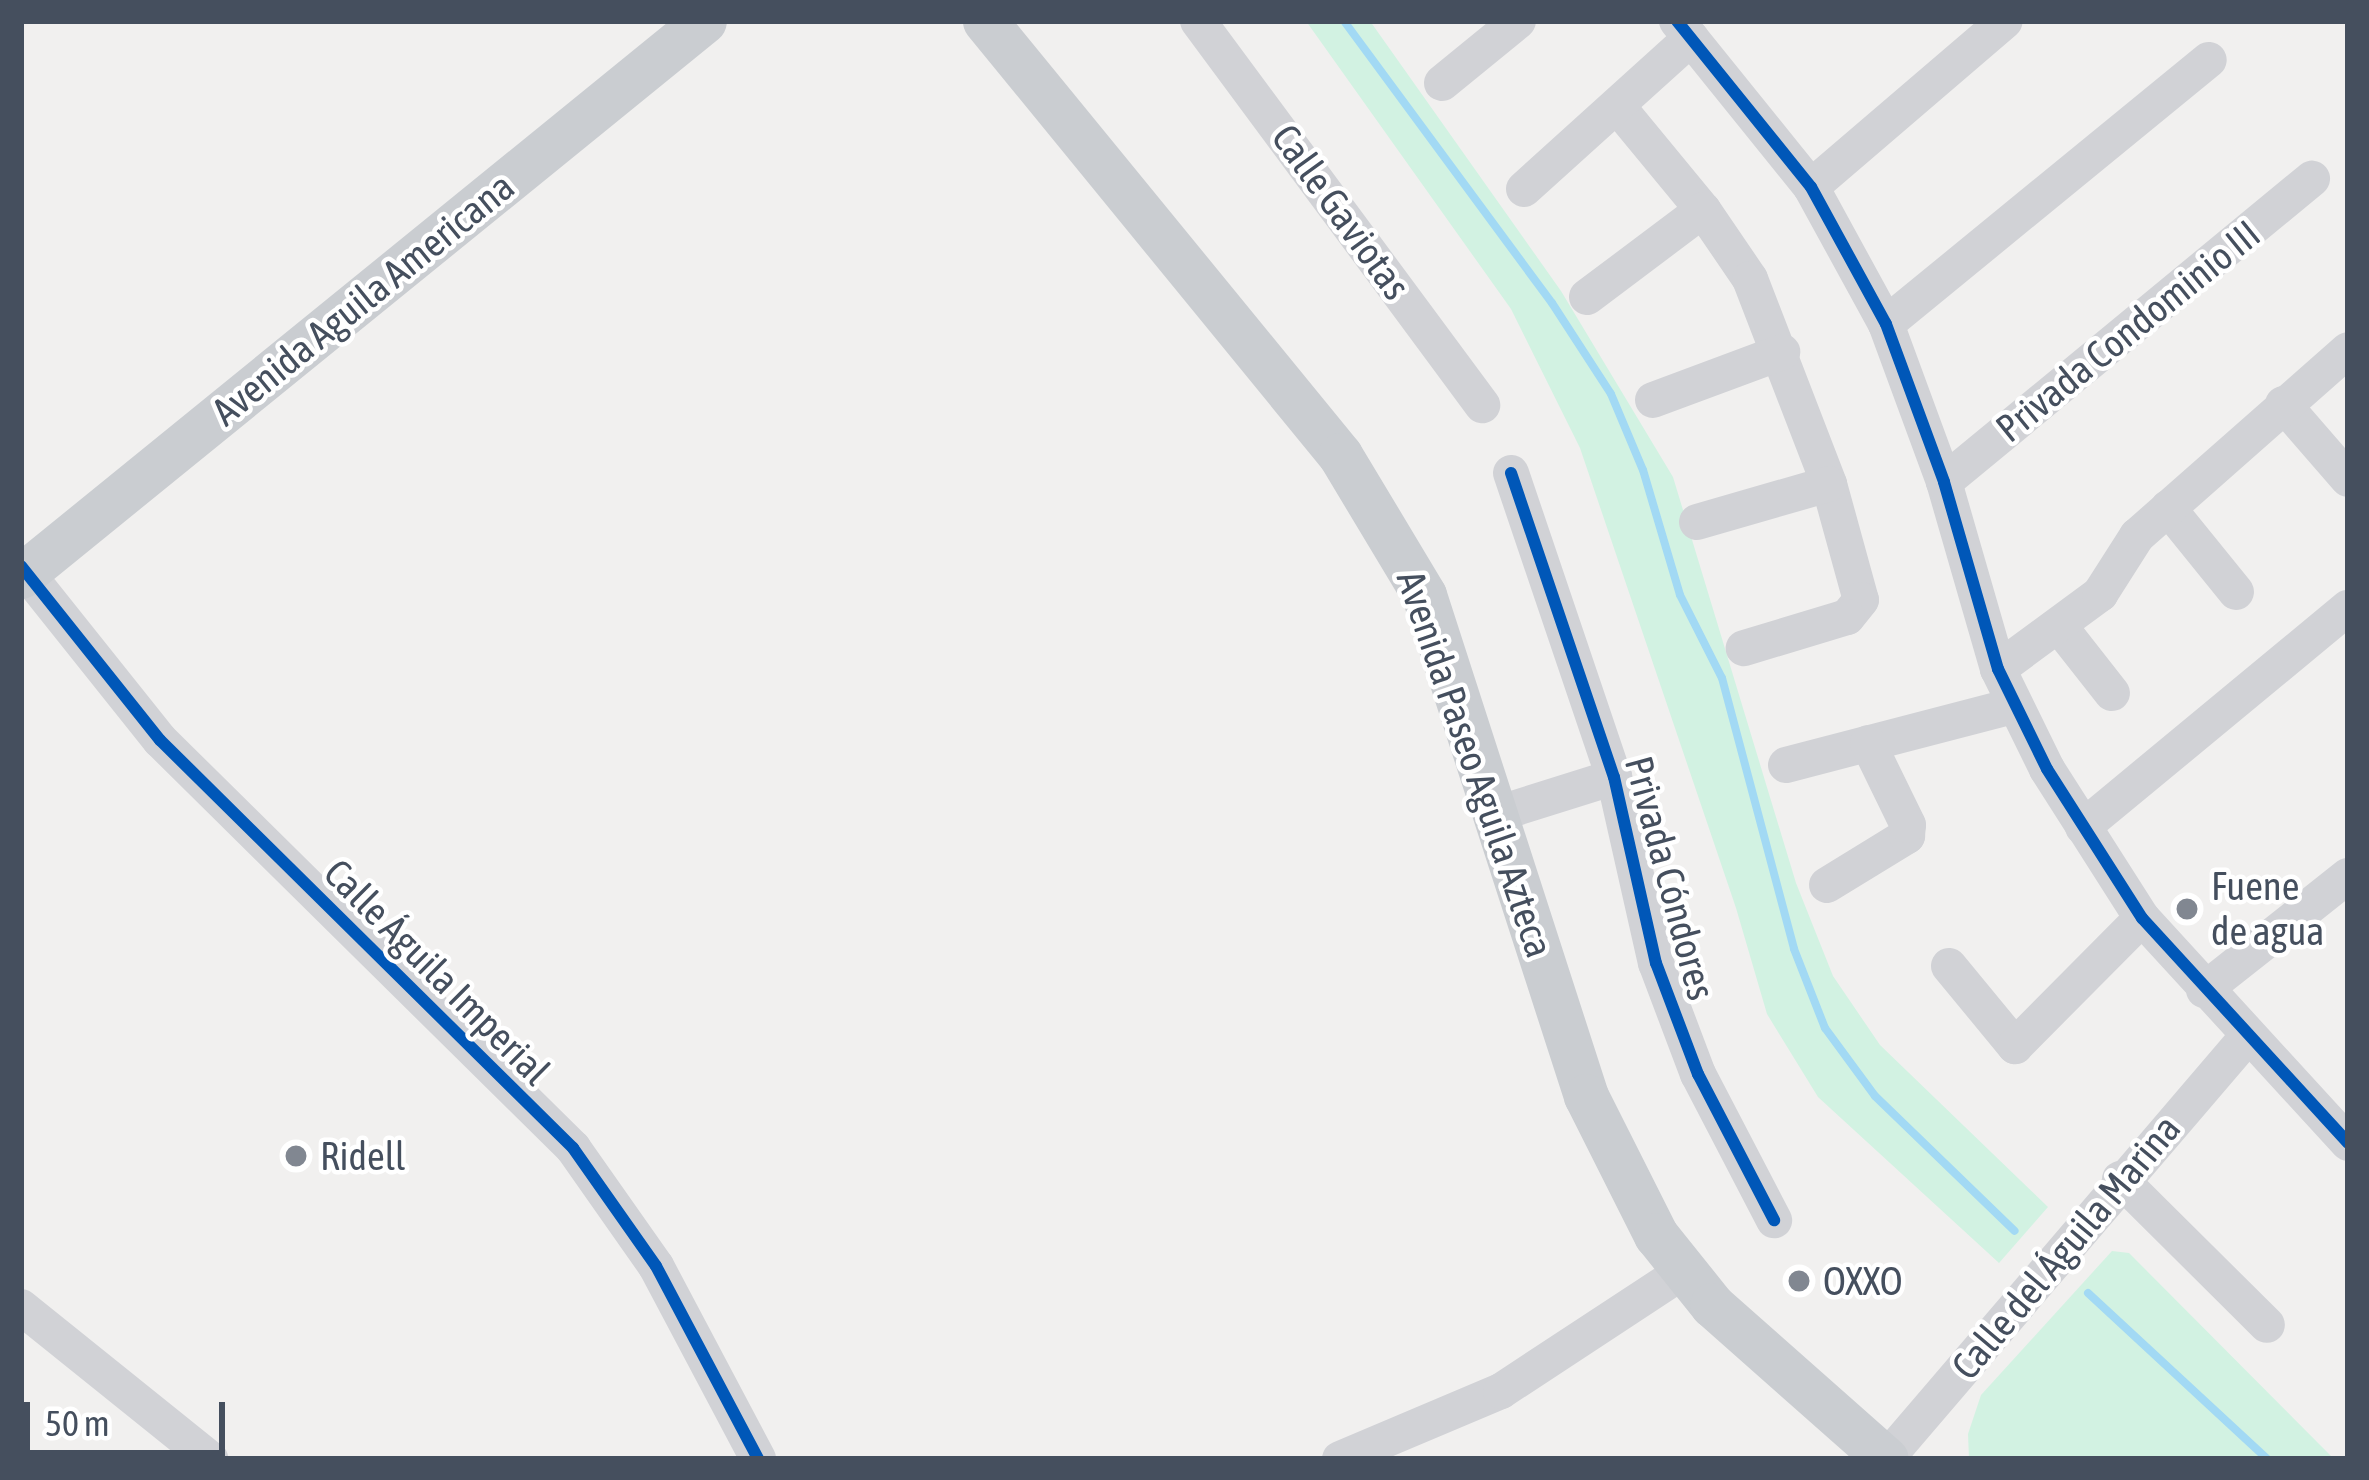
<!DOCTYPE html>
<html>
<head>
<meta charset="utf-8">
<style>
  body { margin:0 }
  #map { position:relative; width:2369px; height:1480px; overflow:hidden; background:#f1f0ef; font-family:"Asap Condensed",sans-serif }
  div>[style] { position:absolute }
  .green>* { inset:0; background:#d2f2e2 }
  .stream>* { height:8px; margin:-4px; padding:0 4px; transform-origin:4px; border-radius:4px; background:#a2d9f4 }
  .minor>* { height:36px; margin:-18px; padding:0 18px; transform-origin:18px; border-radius:18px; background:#d1d2d6 }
  .major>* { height:45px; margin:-22.5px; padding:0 22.5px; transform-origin:22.5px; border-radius:22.5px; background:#cacdd1 }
  .cycleway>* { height:12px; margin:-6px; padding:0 6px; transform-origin:6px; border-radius:6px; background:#0057b8 }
  .dots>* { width:33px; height:33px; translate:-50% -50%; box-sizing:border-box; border:6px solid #fff; border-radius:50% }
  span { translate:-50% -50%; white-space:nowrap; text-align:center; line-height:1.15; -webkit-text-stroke:9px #fff; paint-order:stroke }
  .street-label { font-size:39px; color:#454f5e }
  .poi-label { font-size:39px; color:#454f5e }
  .left { translate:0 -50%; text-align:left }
  .frame { position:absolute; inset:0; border:24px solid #454f5e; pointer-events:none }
  .scale { position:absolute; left:24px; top:1402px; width:201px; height:54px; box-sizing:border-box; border:6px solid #454f5e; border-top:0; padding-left:15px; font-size:36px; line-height:42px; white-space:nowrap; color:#454f5e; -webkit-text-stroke:9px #fff; paint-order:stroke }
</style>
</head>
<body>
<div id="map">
  <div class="green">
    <i style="clip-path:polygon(1306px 21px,1370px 21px,1561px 291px,1673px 477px,1796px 883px,1833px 976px,1880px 1045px,2048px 1207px,1999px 1263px,1818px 1097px,1767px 1014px,1736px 908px,1580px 448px,1511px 309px)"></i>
    <i style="clip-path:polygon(2112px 1251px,2129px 1253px,2334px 1459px,1969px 1459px,1968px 1434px,1981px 1395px)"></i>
  </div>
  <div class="stream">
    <i style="left:1344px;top:21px;width:350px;rotate:53.6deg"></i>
    <i style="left:1552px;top:303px;width:108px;rotate:57deg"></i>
    <i style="left:1611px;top:394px;width:82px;rotate:67.2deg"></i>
    <i style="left:1643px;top:470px;width:130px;rotate:73.5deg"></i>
    <i style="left:1680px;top:595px;width:93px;rotate:63.2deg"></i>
    <i style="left:1722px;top:678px;width:280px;rotate:75.1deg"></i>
    <i style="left:1794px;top:949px;width:85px;rotate:68.6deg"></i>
    <i style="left:1825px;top:1028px;width:84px;rotate:53.7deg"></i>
    <i style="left:1875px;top:1096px;width:194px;rotate:44deg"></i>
    <i style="left:2088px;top:1293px;width:244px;rotate:42.8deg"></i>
  </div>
  <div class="minor">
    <i style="left:1198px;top:21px;width:478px;rotate:53.5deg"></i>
    <i style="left:1677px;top:21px;width:213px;rotate:51.1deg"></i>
    <i style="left:1811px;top:187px;width:156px;rotate:61.3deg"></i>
    <i style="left:1886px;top:324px;width:168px;rotate:69.8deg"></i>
    <i style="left:1944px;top:482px;width:195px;rotate:73.9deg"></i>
    <i style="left:1998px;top:669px;width:111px;rotate:63.9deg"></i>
    <i style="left:2047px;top:769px;width:177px;rotate:57.5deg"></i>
    <i style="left:2142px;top:918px;width:305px;rotate:47.5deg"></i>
    <i style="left:1442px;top:83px;width:98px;rotate:-39.2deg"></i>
    <i style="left:1618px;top:107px;width:134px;rotate:50.5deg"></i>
    <i style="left:1703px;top:210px;width:83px;rotate:55.7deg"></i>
    <i style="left:1750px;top:279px;width:220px;rotate:68.9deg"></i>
    <i style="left:1829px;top:484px;width:120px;rotate:74.6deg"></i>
    <i style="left:1861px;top:600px;width:22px;rotate:129deg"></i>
    <i style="left:1847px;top:617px;width:108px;rotate:163.2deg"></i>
    <i style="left:1811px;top:187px;width:255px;rotate:-40.6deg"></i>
    <i style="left:1524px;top:189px;width:225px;rotate:-42.1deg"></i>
    <i style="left:1587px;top:297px;width:145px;rotate:-36.9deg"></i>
    <i style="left:1886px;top:324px;width:417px;rotate:-39.3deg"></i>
    <i style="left:1653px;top:400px;width:138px;rotate:-20.4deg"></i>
    <i style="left:2283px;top:404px;width:99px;rotate:49.1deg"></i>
    <i style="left:1511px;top:473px;width:321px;rotate:71.3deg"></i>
    <i style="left:1614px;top:777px;width:191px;rotate:77.3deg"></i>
    <i style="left:1656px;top:963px;width:119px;rotate:69.3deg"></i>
    <i style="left:1698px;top:1074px;width:165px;rotate:62.5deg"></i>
    <i style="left:1944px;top:482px;width:477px;rotate:-39.5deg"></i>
    <i style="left:2168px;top:508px;width:108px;rotate:51deg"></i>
    <i style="left:1697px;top:522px;width:137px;rotate:-16.1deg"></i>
    <i style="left:21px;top:566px;width:223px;rotate:51.4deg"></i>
    <i style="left:160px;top:740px;width:581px;rotate:44.65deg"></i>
    <i style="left:573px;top:1148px;width:144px;rotate:54.9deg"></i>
    <i style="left:656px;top:1266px;width:218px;rotate:62.1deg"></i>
    <i style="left:2060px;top:627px;width:84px;rotate:51.8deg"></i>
    <i style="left:1998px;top:669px;width:127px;rotate:-36.3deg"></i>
    <i style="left:2100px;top:594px;width:69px;rotate:-57.5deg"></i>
    <i style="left:2137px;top:536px;width:281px;rotate:-41.4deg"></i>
    <i style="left:1786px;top:765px;width:234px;rotate:-14.6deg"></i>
    <i style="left:1497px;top:814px;width:123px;rotate:-17.5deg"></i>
    <i style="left:2083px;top:827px;width:344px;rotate:-39.6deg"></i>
    <i style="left:1827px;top:885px;width:94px;rotate:-31.5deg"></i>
    <i style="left:1907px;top:836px;width:11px;rotate:-85deg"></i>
    <i style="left:1908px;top:825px;width:91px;rotate:-116deg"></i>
    <i style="left:1949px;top:966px;width:104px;rotate:50.5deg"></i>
    <i style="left:2015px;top:1046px;width:180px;rotate:-45.2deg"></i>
    <i style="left:2204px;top:990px;width:184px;rotate:-38.4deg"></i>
    <i style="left:2120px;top:1179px;width:207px;rotate:44.8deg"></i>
    <i style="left:21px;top:1307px;width:243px;rotate:38.8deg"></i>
    <i style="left:1340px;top:1459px;width:175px;rotate:-22.9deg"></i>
    <i style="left:1501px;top:1391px;width:219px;rotate:-33.3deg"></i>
    <i style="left:1886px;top:1459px;width:555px;rotate:-49.45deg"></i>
  </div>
  <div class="major">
    <i style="left:985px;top:21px;width:561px;rotate:50.72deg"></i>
    <i style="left:1340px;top:455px;width:163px;rotate:59deg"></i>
    <i style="left:1424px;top:595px;width:527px;rotate:72.08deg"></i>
    <i style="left:1586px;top:1096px;width:156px;rotate:63.3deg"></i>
    <i style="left:1656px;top:1235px;width:90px;rotate:51.3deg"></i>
    <i style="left:1712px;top:1305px;width:232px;rotate:41.5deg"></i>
    <i style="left:21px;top:576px;width:880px;rotate:-39.1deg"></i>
  </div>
  <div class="cycleway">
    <i style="left:1677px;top:21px;width:213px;rotate:51.1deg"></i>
    <i style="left:1811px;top:187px;width:156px;rotate:61.3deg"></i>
    <i style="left:1886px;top:324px;width:168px;rotate:69.8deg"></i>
    <i style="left:1944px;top:482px;width:195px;rotate:73.9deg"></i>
    <i style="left:1998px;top:669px;width:111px;rotate:63.9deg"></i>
    <i style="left:2047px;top:769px;width:177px;rotate:57.5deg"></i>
    <i style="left:2142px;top:918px;width:305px;rotate:47.5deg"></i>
    <i style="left:1511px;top:473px;width:321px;rotate:71.3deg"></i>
    <i style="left:1614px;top:777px;width:191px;rotate:77.3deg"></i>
    <i style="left:1656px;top:963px;width:119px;rotate:69.3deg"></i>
    <i style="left:1698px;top:1074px;width:165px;rotate:62.5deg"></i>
    <i style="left:21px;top:566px;width:223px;rotate:51.4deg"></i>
    <i style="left:160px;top:740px;width:581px;rotate:44.65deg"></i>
    <i style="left:573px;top:1148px;width:144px;rotate:54.9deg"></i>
    <i style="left:656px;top:1266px;width:218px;rotate:62.1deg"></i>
  </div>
  <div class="dots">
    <i style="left:2187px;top:909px;background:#818791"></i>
    <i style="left:296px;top:1156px;background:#818791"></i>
    <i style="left:1799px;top:1281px;background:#818791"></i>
  </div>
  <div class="street-label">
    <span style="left:1341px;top:212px;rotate:54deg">Calle Gaviotas</span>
    <span style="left:363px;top:299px;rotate:-39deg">Avenida Aguila Americana</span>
    <span style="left:2128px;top:331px;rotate:-39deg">Privada Condominio III</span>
    <span style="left:1475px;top:764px;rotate:71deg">Avenida Paseo Aguila Azteca</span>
    <span style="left:1670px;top:878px;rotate:75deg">Privada Cóndores</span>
    <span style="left:437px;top:972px;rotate:45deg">Calle Águila Imperial</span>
    <span style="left:2066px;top:1247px;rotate:-50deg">Calle del Águila Marina</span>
  </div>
  <div class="poi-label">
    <span class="left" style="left:2211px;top:909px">Fuene<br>de agua</span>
    <span class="left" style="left:320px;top:1156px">Ridell</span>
    <span class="left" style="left:1823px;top:1281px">OXXO</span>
  </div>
  <div class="frame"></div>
  <div class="scale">50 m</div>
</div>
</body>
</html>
